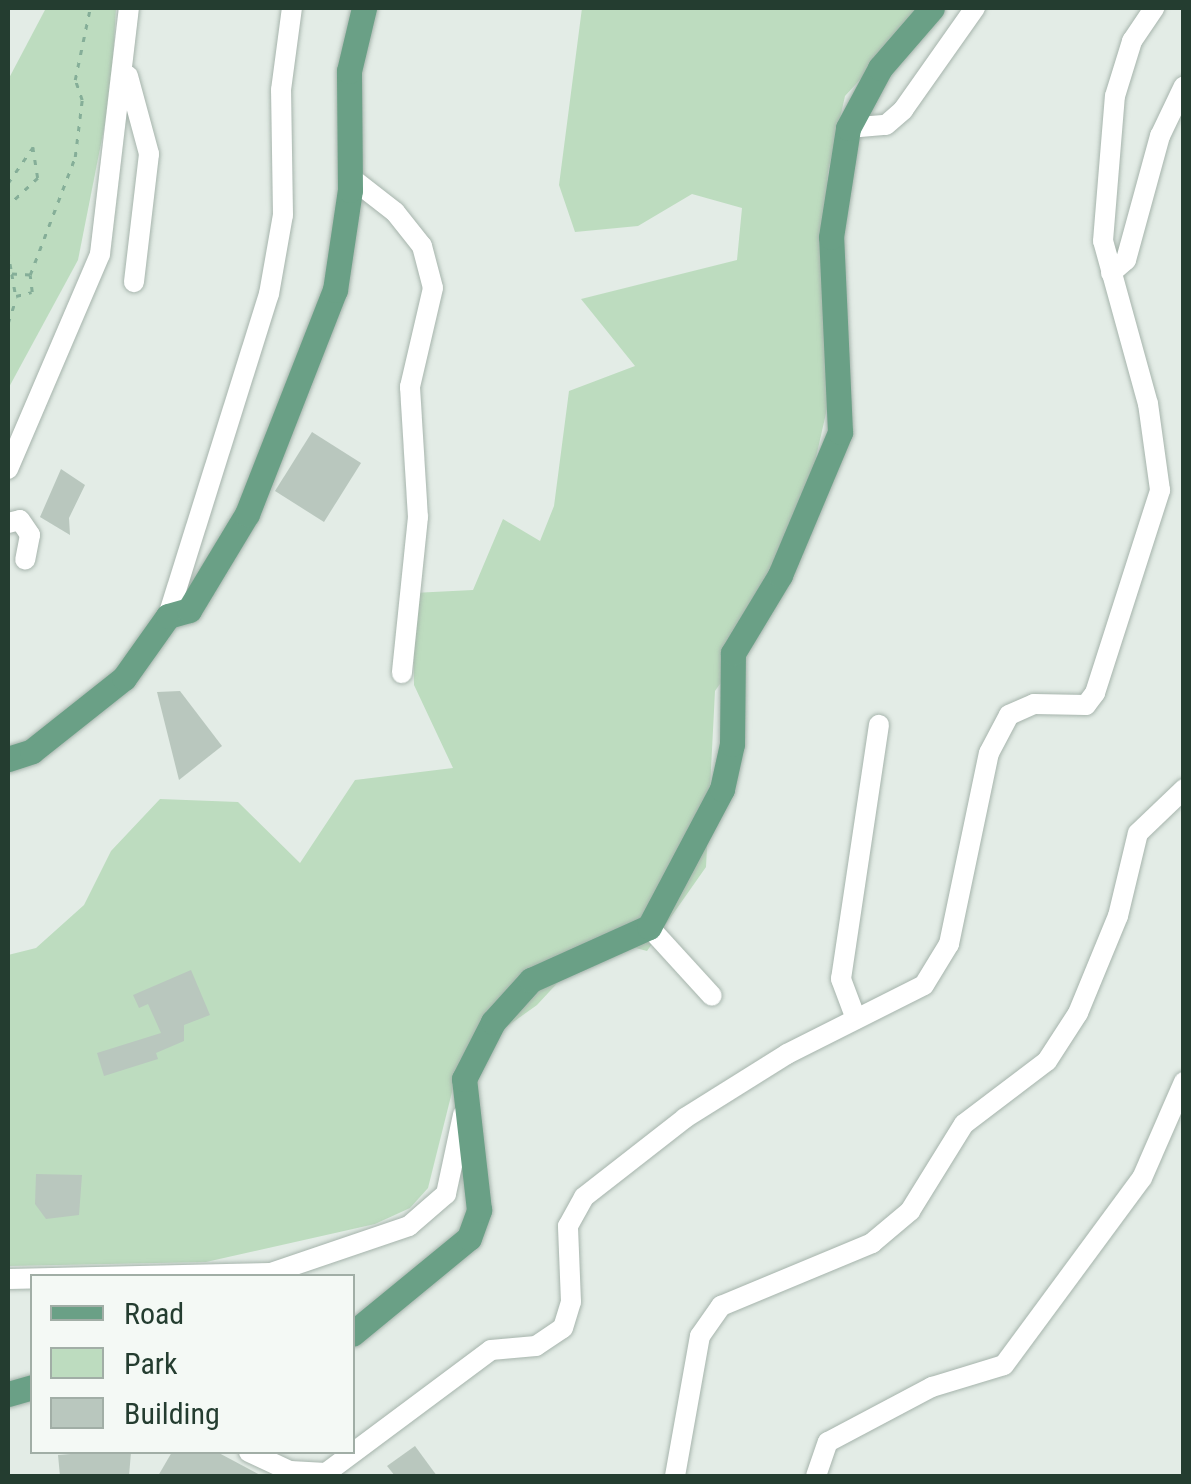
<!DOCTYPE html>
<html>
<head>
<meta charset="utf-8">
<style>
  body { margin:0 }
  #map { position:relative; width:1191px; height:1484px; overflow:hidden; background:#e3ece6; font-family:"Roboto Condensed",sans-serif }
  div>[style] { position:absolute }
  .green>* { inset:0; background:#bddcbf }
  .building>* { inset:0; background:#b9c7be }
  .path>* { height:2.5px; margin-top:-1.25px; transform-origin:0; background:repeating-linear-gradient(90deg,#85ae98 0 5px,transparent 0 13px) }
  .roads { filter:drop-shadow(0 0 2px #a6b4ac) drop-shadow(0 0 2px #a6b4ac) }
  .minor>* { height:20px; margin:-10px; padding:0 10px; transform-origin:10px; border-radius:10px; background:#fff }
  .major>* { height:25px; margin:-12.5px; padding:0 12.5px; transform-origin:12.5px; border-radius:12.5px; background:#6aa086 }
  span { translate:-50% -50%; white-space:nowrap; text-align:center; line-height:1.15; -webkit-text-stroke:9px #f4f9f5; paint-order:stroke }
  .frame { position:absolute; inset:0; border:10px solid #243d30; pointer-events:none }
  .legend { position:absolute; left:30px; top:1274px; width:325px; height:180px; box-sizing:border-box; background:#f4f9f5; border:2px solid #a1aea6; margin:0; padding:12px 18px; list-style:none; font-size:30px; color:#243d30 }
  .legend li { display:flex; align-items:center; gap:20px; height:50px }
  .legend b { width:50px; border:2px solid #a1aea6 }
</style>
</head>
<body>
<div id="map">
  <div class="green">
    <i style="clip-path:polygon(46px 8px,116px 8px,111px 93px,78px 260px,8px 389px,8px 80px)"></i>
    <i style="clip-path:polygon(582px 8px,926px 8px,845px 96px,828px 172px,822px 254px,829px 400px,786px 590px,715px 691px,706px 867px,647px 951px,599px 938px,537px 1005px,460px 1060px,428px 1188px,410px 1208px,375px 1224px,206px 1262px,8px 1266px,8px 955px,36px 948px,84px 905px,111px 851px,160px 799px,238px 802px,300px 863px,355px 780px,453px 768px,414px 685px,413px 593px,473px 590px,503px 519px,540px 541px,554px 506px,569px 391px,635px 366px,581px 299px,737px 260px,742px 208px,692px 194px,638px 226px,575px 232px,559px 185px)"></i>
  </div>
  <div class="building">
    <i style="clip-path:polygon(312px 432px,361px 463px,324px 522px,275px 491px)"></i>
    <i style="clip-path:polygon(61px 469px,85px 485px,69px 518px,70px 535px,40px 517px)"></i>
    <i style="clip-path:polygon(180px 691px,222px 746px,179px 780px,157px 692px)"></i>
    <i style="clip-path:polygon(191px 970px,210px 1015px,184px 1025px,184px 1041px,156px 1053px,158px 1059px,104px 1076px,97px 1053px,161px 1033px,148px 1004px,139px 1008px,133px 995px)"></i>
    <i style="clip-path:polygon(36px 1174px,82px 1175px,79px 1215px,46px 1219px,35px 1204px)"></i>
    <i style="clip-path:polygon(415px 1446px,437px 1476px,395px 1476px,387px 1466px)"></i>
    <i style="clip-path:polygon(96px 1452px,131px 1452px,129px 1476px,60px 1476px,58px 1455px)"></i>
    <i style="clip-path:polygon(172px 1452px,217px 1452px,262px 1476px,158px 1476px)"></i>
  </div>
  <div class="path">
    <i style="left:8px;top:183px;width:44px;rotate:-55.2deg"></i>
    <i style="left:33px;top:147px;width:31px;rotate:81deg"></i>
    <i style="left:38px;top:178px;width:41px;rotate:137deg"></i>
    <i style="left:8px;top:251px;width:22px;rotate:80deg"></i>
    <i style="left:30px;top:275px;width:18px;rotate:-177deg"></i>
    <i style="left:12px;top:274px;width:22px;rotate:80deg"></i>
    <i style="left:16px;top:296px;width:16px;rotate:-14deg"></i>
    <i style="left:32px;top:292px;width:17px;rotate:-97deg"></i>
    <i style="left:30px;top:275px;width:126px;rotate:-69.1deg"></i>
    <i style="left:75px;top:157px;width:57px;rotate:-83deg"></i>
    <i style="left:82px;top:100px;width:21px;rotate:-109deg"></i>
    <i style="left:75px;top:80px;width:74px;rotate:-78.2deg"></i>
    <i style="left:8px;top:323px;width:26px;rotate:-72deg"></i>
  </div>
  <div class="roads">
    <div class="minor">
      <i style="left:128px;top:76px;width:81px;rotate:74.9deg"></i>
      <i style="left:149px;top:154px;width:129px;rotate:96.7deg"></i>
      <i style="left:848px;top:128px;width:38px;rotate:-5deg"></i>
      <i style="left:886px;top:125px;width:23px;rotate:-41deg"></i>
      <i style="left:903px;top:110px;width:125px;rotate:-54.8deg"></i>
      <i style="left:350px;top:177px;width:57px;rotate:37.9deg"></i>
      <i style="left:395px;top:212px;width:43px;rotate:51.5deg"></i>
      <i style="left:422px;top:246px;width:43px;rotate:75.3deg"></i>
      <i style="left:433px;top:288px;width:102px;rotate:103.1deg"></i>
      <i style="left:410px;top:387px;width:130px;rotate:86.5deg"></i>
      <i style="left:418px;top:517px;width:157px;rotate:95.9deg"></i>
      <i style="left:1111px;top:273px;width:20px;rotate:-41deg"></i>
      <i style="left:1126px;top:260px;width:129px;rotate:-74.7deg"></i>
      <i style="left:1160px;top:136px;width:55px;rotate:-64.4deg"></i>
      <i style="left:8px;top:469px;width:234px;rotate:-66.8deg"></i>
      <i style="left:100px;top:254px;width:248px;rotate:-83.3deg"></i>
      <i style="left:8px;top:523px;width:12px;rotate:-14deg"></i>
      <i style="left:20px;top:520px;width:18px;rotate:56deg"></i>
      <i style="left:30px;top:535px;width:25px;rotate:101deg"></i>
      <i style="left:168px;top:616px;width:337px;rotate:-72.6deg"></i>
      <i style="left:269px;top:294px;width:80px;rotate:-80deg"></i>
      <i style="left:283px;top:215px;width:125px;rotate:-90.9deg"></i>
      <i style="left:281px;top:90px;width:83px;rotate:-82.4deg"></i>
      <i style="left:649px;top:927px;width:93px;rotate:47.6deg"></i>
      <i style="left:856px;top:1019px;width:43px;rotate:-110.6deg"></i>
      <i style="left:841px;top:979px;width:257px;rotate:-81.5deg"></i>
      <i style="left:8px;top:1279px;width:263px;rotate:-1.3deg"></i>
      <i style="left:271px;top:1273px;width:146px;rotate:-18.8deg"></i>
      <i style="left:409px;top:1226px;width:49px;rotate:-40.9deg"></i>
      <i style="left:446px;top:1194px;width:81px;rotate:-77.9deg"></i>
      <i style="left:249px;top:1452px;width:45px;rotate:24.9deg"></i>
      <i style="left:290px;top:1471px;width:36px;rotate:3deg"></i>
      <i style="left:326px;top:1473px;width:206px;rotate:-36.7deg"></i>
      <i style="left:491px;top:1350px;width:45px;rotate:-5.1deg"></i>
      <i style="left:536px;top:1346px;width:32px;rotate:-34deg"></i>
      <i style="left:563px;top:1328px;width:27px;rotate:-73deg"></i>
      <i style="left:571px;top:1302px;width:76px;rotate:-92.3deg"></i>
      <i style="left:568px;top:1226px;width:33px;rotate:-61deg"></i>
      <i style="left:584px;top:1197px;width:128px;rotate:-38deg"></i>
      <i style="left:685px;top:1118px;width:120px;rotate:-32.1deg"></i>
      <i style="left:787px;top:1054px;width:153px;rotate:-26.7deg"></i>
      <i style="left:924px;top:985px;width:48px;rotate:-58.6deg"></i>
      <i style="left:949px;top:944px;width:195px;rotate:-78.2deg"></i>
      <i style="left:989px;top:753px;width:43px;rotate:-62.2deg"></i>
      <i style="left:1009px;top:715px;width:27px;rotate:-24deg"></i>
      <i style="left:1034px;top:704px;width:52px;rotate:1.1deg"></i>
      <i style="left:1086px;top:705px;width:15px;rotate:-53deg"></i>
      <i style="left:1095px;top:693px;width:213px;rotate:-72.2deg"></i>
      <i style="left:1160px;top:490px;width:87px;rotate:-97.9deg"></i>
      <i style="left:1148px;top:404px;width:169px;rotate:-105.4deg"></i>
      <i style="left:1103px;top:241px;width:145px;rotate:-85.3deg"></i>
      <i style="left:1115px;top:96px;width:58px;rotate:-72.8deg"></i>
      <i style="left:1132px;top:41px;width:40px;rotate:-56deg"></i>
      <i style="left:675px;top:1476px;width:142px;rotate:-79.9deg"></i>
      <i style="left:700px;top:1336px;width:37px;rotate:-55deg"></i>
      <i style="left:721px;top:1306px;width:164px;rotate:-22.6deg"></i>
      <i style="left:872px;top:1243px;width:50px;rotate:-40.1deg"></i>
      <i style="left:910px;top:1211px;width:102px;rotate:-58.2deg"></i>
      <i style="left:964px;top:1124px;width:104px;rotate:-37.2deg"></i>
      <i style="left:1047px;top:1061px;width:57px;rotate:-57.1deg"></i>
      <i style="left:1078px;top:1013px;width:105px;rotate:-67.6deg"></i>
      <i style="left:1118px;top:916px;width:85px;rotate:-76.5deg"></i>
      <i style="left:1138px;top:833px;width:64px;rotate:-43.7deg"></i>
      <i style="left:816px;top:1476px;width:36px;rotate:-71deg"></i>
      <i style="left:828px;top:1442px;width:118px;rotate:-27.9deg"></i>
      <i style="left:932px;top:1387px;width:75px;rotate:-17deg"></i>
      <i style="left:1004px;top:1365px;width:232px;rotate:-53.6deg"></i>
      <i style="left:1142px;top:1178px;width:105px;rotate:-66.4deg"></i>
    </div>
    <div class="major">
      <i style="left:8px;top:759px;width:25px;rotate:-18deg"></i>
      <i style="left:32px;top:751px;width:117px;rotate:-38.4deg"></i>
      <i style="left:124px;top:678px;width:76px;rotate:-54.6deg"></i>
      <i style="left:168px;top:616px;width:22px;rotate:-16deg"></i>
      <i style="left:189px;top:610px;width:112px;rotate:-58.9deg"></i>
      <i style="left:247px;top:514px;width:241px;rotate:-68.6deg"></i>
      <i style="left:335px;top:290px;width:101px;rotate:-81.5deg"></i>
      <i style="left:350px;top:190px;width:119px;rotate:-90.5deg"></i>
      <i style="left:349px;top:71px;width:65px;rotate:-76.6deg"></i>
      <i style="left:352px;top:1334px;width:151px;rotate:-39.4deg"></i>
      <i style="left:469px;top:1238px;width:30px;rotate:-70deg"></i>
      <i style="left:479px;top:1210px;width:132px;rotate:-96.5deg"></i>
      <i style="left:464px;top:1079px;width:64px;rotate:-63deg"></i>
      <i style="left:493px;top:1022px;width:57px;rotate:-47.9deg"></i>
      <i style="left:531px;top:980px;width:129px;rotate:-24.2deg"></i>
      <i style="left:649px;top:927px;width:156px;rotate:-62.1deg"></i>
      <i style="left:722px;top:789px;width:46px;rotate:-77.5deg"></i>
      <i style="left:732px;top:744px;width:91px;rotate:-89.4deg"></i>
      <i style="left:733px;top:653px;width:91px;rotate:-58.9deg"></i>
      <i style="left:780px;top:575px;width:155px;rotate:-67.2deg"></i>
      <i style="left:840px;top:432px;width:195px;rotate:-92.6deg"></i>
      <i style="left:831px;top:237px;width:110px;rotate:-81.1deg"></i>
      <i style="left:848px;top:128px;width:68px;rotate:-61.9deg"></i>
      <i style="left:880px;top:68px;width:79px;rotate:-49.1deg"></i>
      <i style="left:8px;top:1394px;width:25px;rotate:-16deg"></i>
    </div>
  </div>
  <div class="frame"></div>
  <ul class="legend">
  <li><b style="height:12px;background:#6aa086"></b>Road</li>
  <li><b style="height:28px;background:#bddcbf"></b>Park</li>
  <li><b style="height:28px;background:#b9c7be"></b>Building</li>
  </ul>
</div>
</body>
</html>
